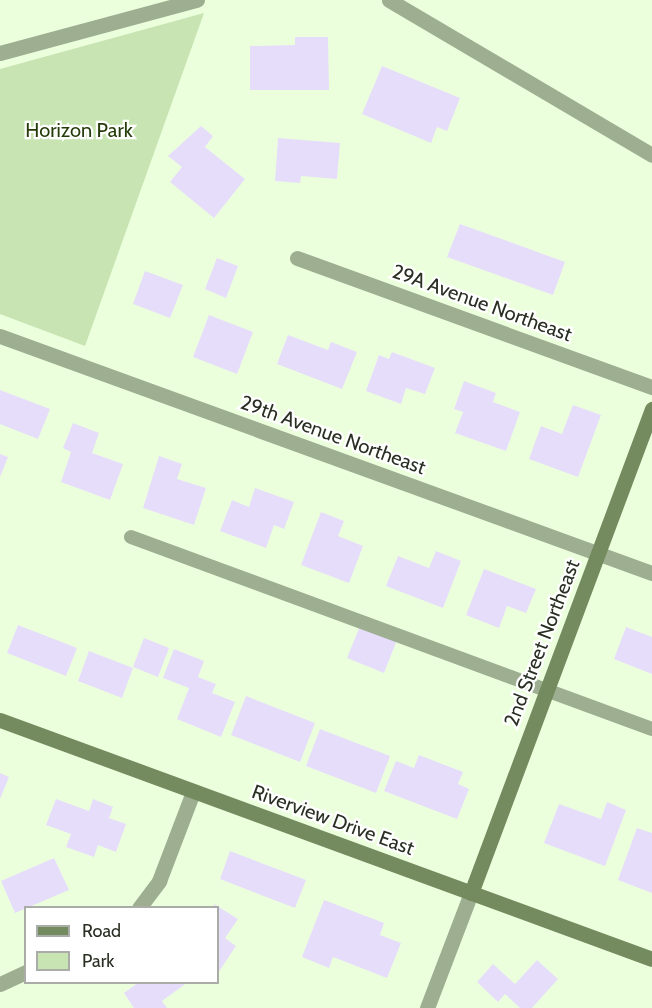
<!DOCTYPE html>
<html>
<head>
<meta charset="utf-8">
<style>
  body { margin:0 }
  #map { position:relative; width:652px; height:1008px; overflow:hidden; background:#ecffdd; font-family:Cabin,sans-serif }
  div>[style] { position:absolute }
  .green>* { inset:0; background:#c8e4b2 }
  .building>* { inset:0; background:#e6ddfb }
  .lane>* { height:14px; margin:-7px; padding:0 7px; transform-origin:7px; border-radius:7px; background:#9eaf91 }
  .street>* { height:15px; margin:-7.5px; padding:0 7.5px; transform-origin:7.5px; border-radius:7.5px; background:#9eaf91 }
  .secondary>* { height:15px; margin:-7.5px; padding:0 7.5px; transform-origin:7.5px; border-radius:7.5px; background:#738b5f }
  span { translate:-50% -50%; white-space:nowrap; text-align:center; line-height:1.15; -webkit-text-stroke:4.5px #fff; paint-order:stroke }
  .park-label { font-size:20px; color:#263d0b }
  .street-label { font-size:20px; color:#293023 }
  .legend { position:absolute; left:24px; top:906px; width:195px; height:78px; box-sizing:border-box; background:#fff; border:2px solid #a9aca7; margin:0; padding:8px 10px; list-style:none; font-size:18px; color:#293023 }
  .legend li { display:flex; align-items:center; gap:12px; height:30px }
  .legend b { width:30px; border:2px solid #a9aca7 }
</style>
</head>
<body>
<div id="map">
  <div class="green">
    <i style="clip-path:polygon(204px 13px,85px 346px,0 314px,0 69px)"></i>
  </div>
  <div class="building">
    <i style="clip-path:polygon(295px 37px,328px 37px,329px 90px,250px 90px,250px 46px,295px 45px)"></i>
    <i style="clip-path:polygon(382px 66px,460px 98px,447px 131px,437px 127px,431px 143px,362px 114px)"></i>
    <i style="clip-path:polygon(201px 126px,213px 136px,205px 147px,245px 179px,214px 218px,170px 182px,182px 167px,168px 156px)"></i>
    <i style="clip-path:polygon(278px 138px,340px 143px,337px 179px,301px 176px,300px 183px,275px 181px)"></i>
    <i style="clip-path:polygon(460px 224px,565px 262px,553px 295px,447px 257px)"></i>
    <i style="clip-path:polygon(217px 258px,238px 266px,226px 298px,205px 289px)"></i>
    <i style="clip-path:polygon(145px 271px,183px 285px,170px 318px,133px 304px)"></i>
    <i style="clip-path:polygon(209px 315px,253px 332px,237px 374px,193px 357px)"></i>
    <i style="clip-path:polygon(288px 335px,328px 350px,331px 342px,357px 352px,342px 389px,277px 364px)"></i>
    <i style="clip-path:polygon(392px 352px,435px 368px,425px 394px,406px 388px,401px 404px,366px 391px,379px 355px,389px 359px)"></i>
    <i style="clip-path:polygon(464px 381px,496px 393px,493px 402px,520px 412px,506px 451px,455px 433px,463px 412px,454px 409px)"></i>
    <i style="clip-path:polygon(0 390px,50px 409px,38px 439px,0 424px)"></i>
    <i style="clip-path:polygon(573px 405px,601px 415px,578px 477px,529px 459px,541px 426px,562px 434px)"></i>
    <i style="clip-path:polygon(73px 423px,99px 433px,92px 453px,123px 464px,110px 500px,61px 482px,71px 452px,63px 448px)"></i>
    <i style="clip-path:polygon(0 454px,8px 457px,0 477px)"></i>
    <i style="clip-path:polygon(159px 456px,182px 464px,177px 479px,206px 488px,194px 525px,143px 508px)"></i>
    <i style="clip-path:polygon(255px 488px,294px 502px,284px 529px,274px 525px,266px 548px,220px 531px,232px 500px,249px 507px)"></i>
    <i style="clip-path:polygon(321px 512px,344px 521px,338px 536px,363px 546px,349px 583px,301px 565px)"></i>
    <i style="clip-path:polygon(436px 551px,461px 561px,443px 608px,386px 586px,398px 556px,429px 568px)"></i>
    <i style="clip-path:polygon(484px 569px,536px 589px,526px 613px,507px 606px,499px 628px,466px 615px)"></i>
    <i style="clip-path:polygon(18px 625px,77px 648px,66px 676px,7px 653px)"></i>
    <i style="clip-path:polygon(360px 626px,397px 640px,384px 673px,347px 658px)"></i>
    <i style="clip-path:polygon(626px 627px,652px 637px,652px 674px,614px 659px)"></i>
    <i style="clip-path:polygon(144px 638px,169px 648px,158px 677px,133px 667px)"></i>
    <i style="clip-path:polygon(174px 649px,204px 661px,198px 677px,216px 684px,212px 693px,235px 702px,221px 737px,177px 719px,189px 688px,163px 678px)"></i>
    <i style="clip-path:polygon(89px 651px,133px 668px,122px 698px,78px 681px)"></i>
    <i style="clip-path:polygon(246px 696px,315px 723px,300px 762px,231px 735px)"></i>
    <i style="clip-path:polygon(320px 729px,390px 756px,376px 793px,306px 766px)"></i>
    <i style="clip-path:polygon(419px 755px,463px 772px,458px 784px,469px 789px,457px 819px,384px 791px,396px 761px,414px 768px)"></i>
    <i style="clip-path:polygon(0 773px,9px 777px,0 799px)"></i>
    <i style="clip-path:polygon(56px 799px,89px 811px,93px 799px,113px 807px,109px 818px,126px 824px,116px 852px,98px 845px,94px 857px,66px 847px,71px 834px,46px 825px)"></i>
    <i style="clip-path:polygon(607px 802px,626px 810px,605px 866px,544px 843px,559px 804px,601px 819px)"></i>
    <i style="clip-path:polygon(637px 828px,652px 833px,652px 893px,618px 880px)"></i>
    <i style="clip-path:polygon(230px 851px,306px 880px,295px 908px,220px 879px)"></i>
    <i style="clip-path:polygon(54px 858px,69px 890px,15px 913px,1px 881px)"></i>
    <i style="clip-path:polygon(324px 900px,384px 923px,380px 935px,401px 943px,387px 978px,333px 957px,329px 968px,302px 957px)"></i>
    <i style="clip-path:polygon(214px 904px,238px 919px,225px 938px,236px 946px,218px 973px)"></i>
    <i style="clip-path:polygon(537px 960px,558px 979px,532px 1008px,520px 1008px,505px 994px,498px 1002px,477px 982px,493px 964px,515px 984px)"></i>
    <i style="clip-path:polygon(139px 982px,188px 982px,162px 1001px,167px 1008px,134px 1008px,124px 993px)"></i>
  </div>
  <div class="lane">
    <i style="left:131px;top:537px;width:555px;rotate:20.23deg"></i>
  </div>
  <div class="street">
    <i style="left:389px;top:0;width:305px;rotate:30.5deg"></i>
    <i style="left:0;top:53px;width:204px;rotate:-15.1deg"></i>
    <i style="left:297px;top:258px;width:378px;rotate:20deg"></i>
    <i style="left:0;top:336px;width:694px;rotate:19.98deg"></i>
    <i style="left:139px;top:908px;width:34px;rotate:-53deg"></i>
    <i style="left:159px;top:881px;width:95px;rotate:-69.1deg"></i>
    <i style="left:0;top:984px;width:29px;rotate:-25deg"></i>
    <i style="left:427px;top:1008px;width:123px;rotate:-69.1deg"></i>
  </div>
  <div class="secondary">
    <i style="left:0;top:720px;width:694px;rotate:20.13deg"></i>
    <i style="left:471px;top:893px;width:517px;rotate:-69.5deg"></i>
  </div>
  <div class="park-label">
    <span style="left:79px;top:130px">Horizon Park</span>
  </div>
  <div class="street-label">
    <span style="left:482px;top:303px;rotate:20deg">29A Avenue Northeast</span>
    <span style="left:333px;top:435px;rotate:20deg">29th Avenue Northeast</span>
    <span style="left:542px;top:643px;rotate:-69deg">2nd Street Northeast</span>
    <span style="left:333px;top:820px;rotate:20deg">Riverview Drive East</span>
  </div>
  <ul class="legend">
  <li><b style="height:8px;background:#738b5f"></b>Road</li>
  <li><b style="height:16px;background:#c8e4b2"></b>Park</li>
  </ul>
</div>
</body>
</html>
